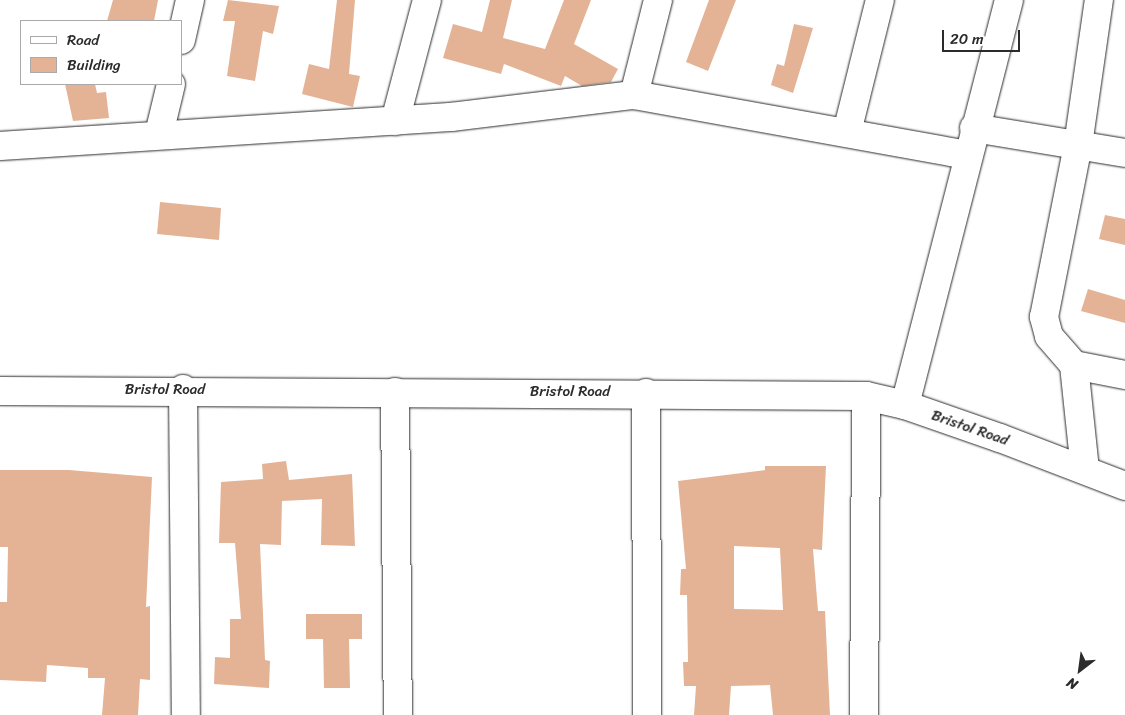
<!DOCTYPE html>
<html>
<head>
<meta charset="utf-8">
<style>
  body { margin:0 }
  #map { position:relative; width:1125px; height:715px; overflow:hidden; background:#fff; font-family:Sriracha,sans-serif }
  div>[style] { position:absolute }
  .building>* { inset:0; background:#e4b395 }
  .roads { filter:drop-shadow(0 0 1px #2b2b2b) drop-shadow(0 0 1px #2b2b2b) }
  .street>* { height:28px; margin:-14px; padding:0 14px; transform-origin:14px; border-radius:14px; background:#fff }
  .secondary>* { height:28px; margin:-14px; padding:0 14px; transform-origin:14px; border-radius:14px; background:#fff }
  span { translate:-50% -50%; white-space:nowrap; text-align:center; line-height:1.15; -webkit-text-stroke:5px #fff; paint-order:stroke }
  .street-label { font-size:15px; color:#2b2b2b }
  .legend { position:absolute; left:20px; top:20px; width:162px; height:65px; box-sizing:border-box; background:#fff; border:1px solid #aaa; margin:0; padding:6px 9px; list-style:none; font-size:15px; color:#2b2b2b }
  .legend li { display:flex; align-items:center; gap:10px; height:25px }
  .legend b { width:25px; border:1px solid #aaa }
  .north { position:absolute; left:1055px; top:645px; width:50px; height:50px; -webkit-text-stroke:4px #fff; paint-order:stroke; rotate:210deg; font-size:14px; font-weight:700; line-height:20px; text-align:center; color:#2b2b2b }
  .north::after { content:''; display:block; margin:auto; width:18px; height:22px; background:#2b2b2b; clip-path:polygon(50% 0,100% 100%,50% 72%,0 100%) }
  .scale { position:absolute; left:942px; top:30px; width:78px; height:22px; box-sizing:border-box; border:2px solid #2b2b2b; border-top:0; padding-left:6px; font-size:15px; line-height:18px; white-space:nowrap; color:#2b2b2b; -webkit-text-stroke:4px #fff; paint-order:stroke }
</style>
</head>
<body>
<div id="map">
  <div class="building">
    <i style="clip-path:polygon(113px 0,158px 0,154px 21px,107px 21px)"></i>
    <i style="clip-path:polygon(228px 0,279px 6px,273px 34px,263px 31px,255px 81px,227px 76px,235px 21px,223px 21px)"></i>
    <i style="clip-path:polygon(337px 0,355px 0,349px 74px,360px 76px,353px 107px,302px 94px,309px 64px,329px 69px)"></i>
    <i style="clip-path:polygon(490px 0,512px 0,503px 38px,545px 49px,564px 0,591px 0,574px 44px,618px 69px,611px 82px,582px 86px,565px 76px,561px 86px,504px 64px,501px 74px,443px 58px,453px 24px,482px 32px)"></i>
    <i style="clip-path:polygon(709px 0,736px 0,708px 71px,686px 62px)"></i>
    <i style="clip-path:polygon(794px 24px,813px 28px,793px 93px,771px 85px,777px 64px,784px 66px)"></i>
    <i style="clip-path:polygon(65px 84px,95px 84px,97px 93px,106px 92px,109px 118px,73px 121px)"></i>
    <i style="clip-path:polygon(160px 202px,221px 208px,219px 240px,157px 234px)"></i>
    <i style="clip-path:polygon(1105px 215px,1125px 219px,1125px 245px,1099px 239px)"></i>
    <i style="clip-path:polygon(1088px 289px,1125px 300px,1125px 323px,1081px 311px)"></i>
    <i style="clip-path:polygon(286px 461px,289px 480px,352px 474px,355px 546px,321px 545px,322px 499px,282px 501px,281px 545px,260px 544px,265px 660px,270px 661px,269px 688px,214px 684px,215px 657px,230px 658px,230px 619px,241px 619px,235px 543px,219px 543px,221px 482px,263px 479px,262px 464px)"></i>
    <i style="clip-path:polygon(evenodd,765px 466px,826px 466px,822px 550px,813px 549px,818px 611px,825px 611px,830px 715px,773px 715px,770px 685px,731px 686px,729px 715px,694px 715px,696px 686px,684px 686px,683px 662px,688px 662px,687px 595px,680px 595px,681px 569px,686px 569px,678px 481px,765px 470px,765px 466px,734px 546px,780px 548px,783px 610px,734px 609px,734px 546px)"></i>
    <i style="clip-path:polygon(0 470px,69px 470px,152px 477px,146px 607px,150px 606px,150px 680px,140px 679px,138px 715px,102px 715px,105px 678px,88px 678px,88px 668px,47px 665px,46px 682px,0 680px,0 602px,7px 602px,8px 547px,0 547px)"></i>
    <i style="clip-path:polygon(306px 614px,362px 614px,362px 639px,349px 639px,350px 688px,324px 688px,323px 639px,306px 639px)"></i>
  </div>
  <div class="roads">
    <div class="street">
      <i style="left:181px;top:40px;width:41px;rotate:-77.3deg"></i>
      <i style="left:634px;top:95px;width:98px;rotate:-75.8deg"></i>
      <i style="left:395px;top:121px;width:125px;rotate:-75.2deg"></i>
      <i style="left:974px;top:128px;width:153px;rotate:9.4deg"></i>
      <i style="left:847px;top:132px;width:136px;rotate:-76deg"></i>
      <i style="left:159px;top:134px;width:51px;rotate:-76.5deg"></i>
      <i style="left:0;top:146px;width:452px;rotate:-3.7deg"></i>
      <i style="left:451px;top:117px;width:184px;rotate:-6.9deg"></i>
      <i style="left:634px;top:95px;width:338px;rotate:10.2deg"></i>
      <i style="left:1074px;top:365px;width:52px;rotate:11.1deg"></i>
      <i style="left:183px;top:389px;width:326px;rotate:89.5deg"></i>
      <i style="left:395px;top:392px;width:323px;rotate:89.5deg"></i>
      <i style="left:646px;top:393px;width:322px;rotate:89.8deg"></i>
      <i style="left:905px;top:405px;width:418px;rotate:-75.6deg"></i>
      <i style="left:1085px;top:470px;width:106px;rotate:-96deg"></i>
      <i style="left:1074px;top:365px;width:38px;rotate:-131deg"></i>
      <i style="left:1049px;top:336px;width:20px;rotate:-105deg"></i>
      <i style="left:1044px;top:317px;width:175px;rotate:-78.8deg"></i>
      <i style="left:1078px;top:145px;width:147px;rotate:-81.8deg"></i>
      <i style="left:864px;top:715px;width:319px;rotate:-89.6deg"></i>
    </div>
    <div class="secondary">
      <i style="left:0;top:391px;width:866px;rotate:0.33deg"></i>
      <i style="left:866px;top:396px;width:40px;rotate:13deg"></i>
      <i style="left:905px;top:405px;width:101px;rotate:19.2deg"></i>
      <i style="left:1000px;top:438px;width:134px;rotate:21deg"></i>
    </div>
  </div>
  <div class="street-label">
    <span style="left:165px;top:390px">Bristol Road</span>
    <span style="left:570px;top:392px">Bristol Road</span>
    <span style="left:970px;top:428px;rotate:19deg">Bristol Road</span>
  </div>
  <ul class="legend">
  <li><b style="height:6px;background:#fff"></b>Road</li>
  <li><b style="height:14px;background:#e4b395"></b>Building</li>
  </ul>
  <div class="north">N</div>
  <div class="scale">20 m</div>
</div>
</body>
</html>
